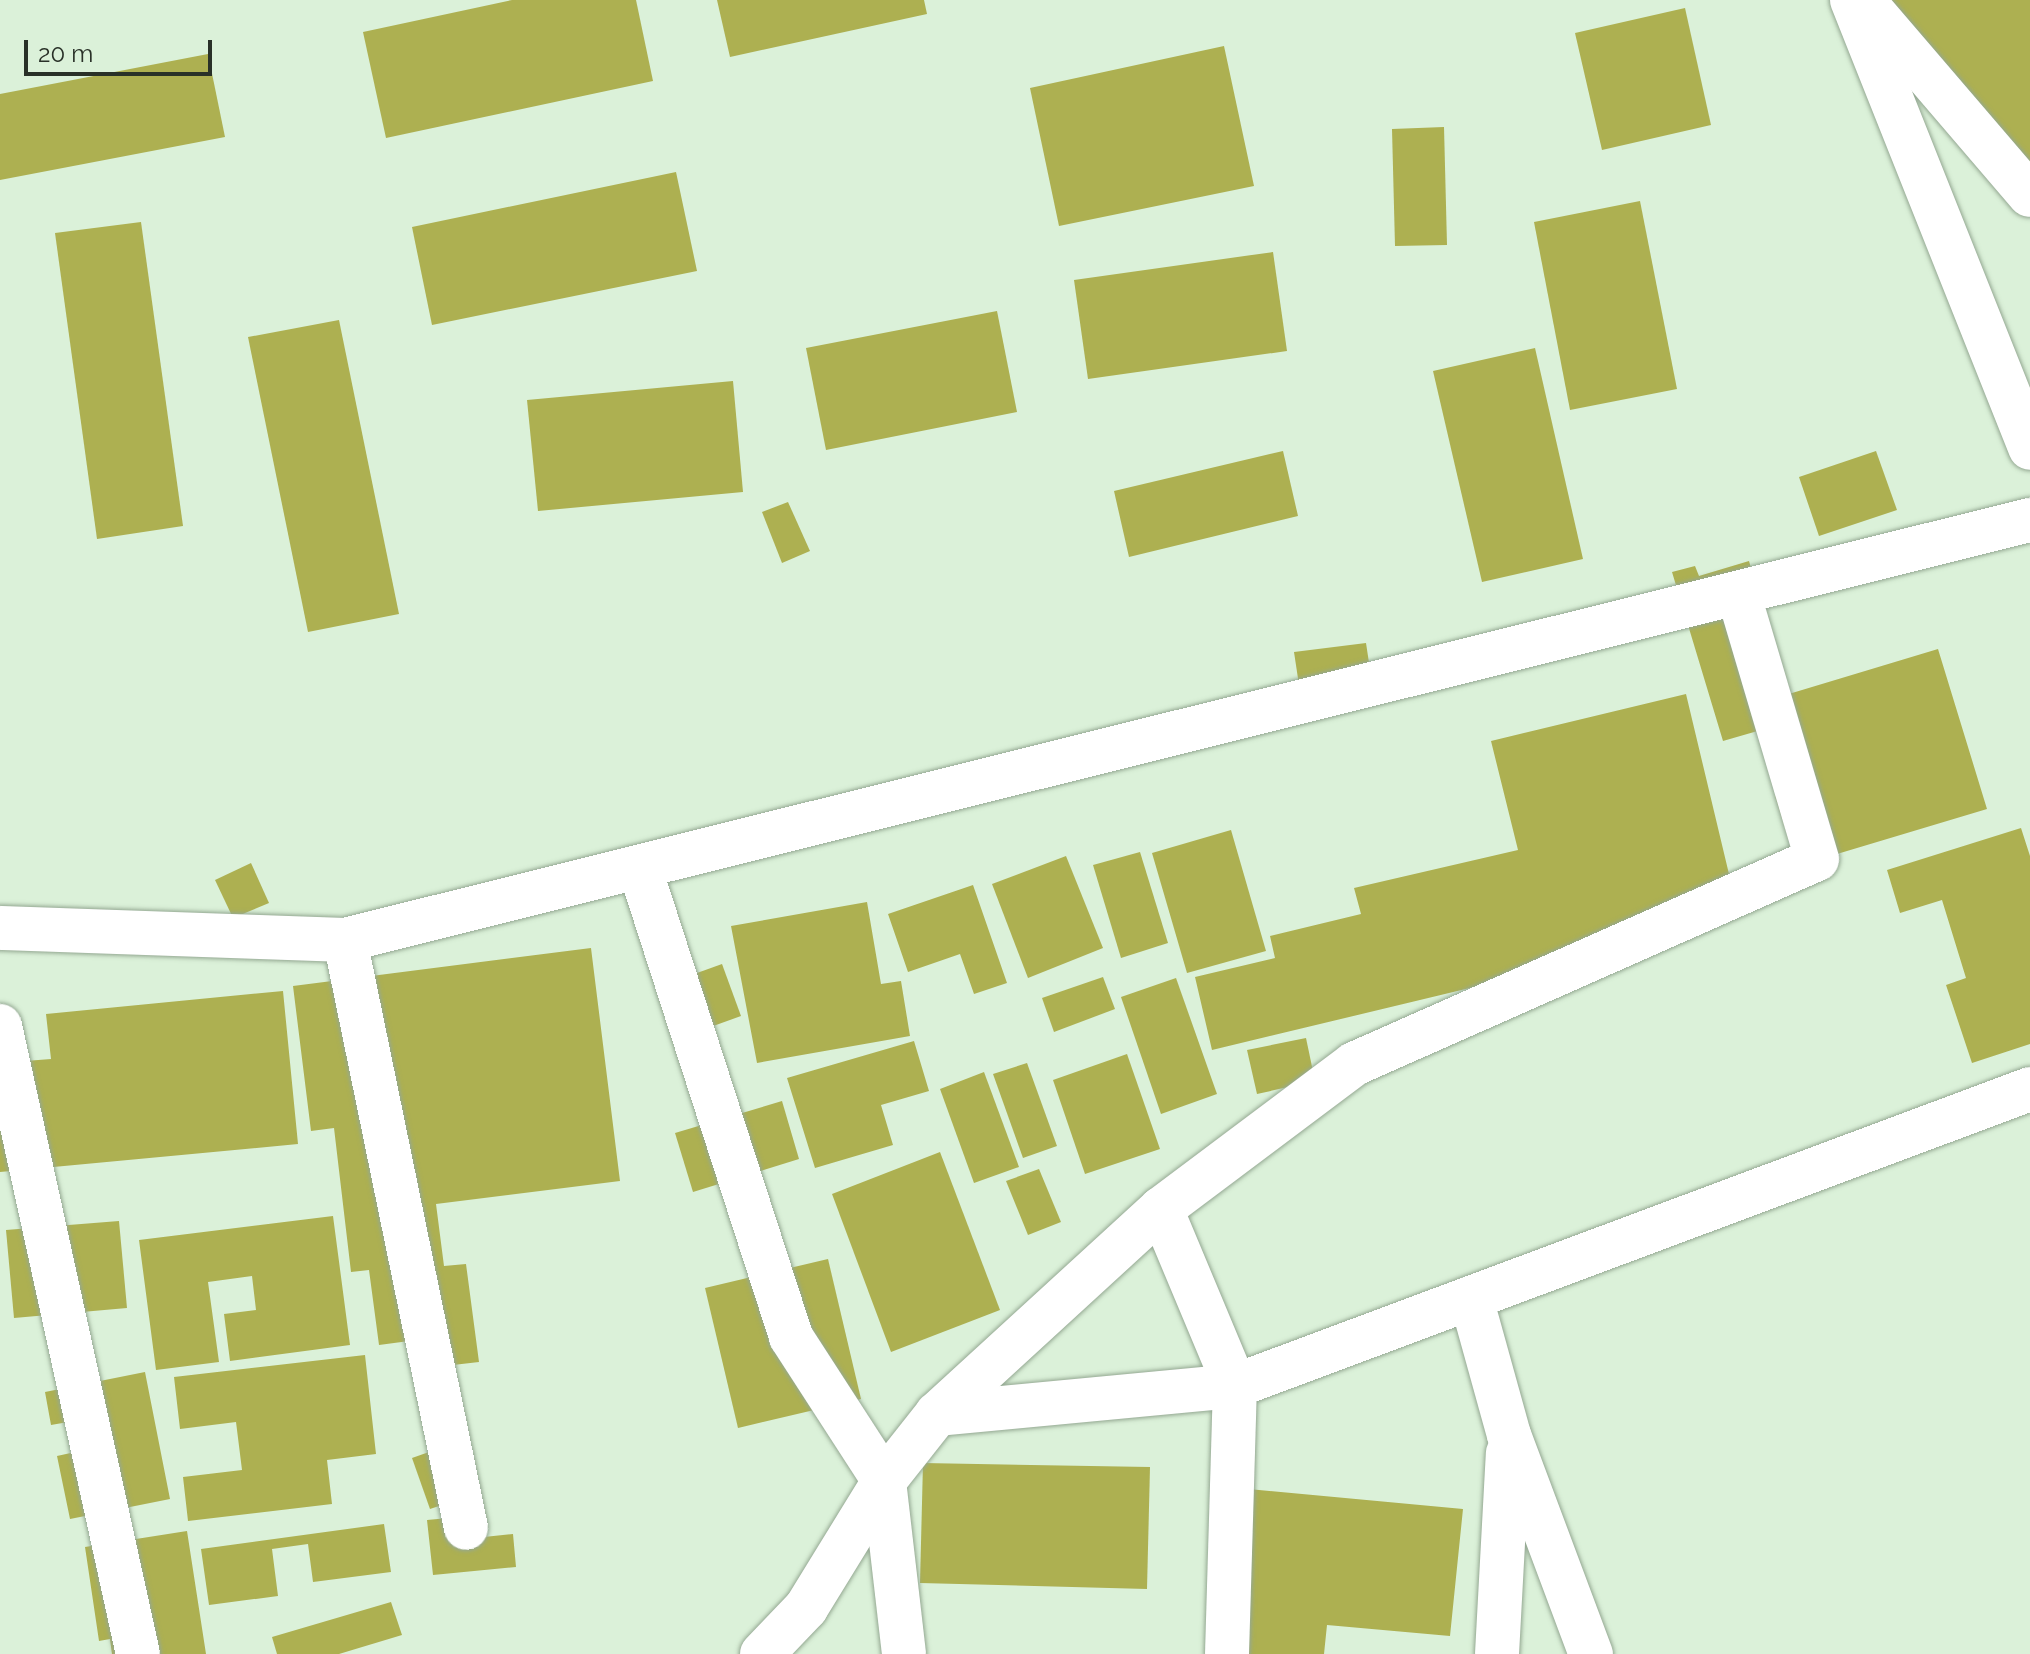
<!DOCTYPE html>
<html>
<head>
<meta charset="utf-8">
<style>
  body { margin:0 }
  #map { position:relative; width:2030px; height:1654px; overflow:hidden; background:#dbf1d9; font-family:Raleway,sans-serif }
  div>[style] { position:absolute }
  .building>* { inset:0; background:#adb051 }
  .roads { filter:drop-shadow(0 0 2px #94a892) drop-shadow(0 0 2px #94a892) }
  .street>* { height:44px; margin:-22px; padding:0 22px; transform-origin:22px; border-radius:22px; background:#fff }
  .secondary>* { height:44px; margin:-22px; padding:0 22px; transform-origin:22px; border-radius:22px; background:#fff }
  span { translate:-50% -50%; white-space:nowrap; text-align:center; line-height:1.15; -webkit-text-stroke:8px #dbf1d9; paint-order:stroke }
  .scale { position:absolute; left:24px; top:40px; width:188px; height:36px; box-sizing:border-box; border:4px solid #293128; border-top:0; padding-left:10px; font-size:24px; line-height:28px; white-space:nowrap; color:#293128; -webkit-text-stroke:6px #dbf1d9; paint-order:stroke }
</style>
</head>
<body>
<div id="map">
  <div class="building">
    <i style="clip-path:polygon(512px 0,636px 0,653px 81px,386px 138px,363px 32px)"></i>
    <i style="clip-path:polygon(717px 0,924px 0,927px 14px,730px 57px)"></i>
    <i style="clip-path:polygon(1889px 0,2030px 0,2030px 207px,2018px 214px)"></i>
    <i style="clip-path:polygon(1685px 8px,1711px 125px,1602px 150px,1575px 33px)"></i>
    <i style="clip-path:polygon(1224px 46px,1254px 186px,1059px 226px,1030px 88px)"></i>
    <i style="clip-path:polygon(208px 54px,225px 137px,0 180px,0 94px)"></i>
    <i style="clip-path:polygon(1444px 127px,1447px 245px,1395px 246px,1392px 129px)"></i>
    <i style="clip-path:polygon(676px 172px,697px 271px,432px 325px,412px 227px)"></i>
    <i style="clip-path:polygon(1640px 201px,1677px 389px,1570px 410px,1534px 222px)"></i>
    <i style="clip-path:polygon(141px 222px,183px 526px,97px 539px,55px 233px)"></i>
    <i style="clip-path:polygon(1273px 252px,1287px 351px,1088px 379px,1074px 280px)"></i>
    <i style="clip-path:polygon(997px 311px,1017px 412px,826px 450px,806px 348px)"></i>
    <i style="clip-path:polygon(339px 320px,399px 614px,308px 632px,248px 337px)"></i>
    <i style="clip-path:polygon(1535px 348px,1583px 559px,1482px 582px,1433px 371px)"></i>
    <i style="clip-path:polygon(733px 381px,743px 492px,538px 511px,527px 400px)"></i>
    <i style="clip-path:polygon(1283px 451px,1298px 516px,1129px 557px,1114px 491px)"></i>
    <i style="clip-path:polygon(1876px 451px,1897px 510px,1819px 536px,1799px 477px)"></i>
    <i style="clip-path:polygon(788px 502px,810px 551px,782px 563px,762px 512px)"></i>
    <i style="clip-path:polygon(1749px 561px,1762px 607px,1756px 704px,1938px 649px,1987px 809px,1797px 866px,1775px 796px,1814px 784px,1795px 720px,1723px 741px,1672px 572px,1695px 566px,1699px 576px)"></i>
    <i style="clip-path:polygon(1366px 643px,1371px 676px,1299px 685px,1294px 652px)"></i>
    <i style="clip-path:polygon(1686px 694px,1734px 895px,1686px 936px,1212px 1050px,1195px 977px,1275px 958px,1270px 936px,1361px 914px,1354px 888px,1518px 850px,1491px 741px)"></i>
    <i style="clip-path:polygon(2021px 828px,2030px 856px,2030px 1044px,1972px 1063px,1946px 985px,1966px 978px,1942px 900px,1900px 913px,1887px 870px)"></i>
    <i style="clip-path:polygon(1231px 830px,1266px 951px,1187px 973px,1152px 853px)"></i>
    <i style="clip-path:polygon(1140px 852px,1168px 943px,1121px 958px,1093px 865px)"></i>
    <i style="clip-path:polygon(1066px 856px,1103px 948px,1028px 978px,992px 884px)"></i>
    <i style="clip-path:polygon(251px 863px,269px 903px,233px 918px,215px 880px)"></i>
    <i style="clip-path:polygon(973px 885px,1007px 983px,974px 994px,960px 954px,908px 972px,888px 914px)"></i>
    <i style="clip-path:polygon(867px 902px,881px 984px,901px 981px,910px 1036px,757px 1063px,731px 926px)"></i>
    <i style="clip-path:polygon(591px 948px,620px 1181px,436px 1204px,444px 1266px,466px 1264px,479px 1362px,427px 1368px,424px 1339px,379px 1345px,369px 1270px,351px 1272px,334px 1128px,311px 1131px,293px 986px)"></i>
    <i style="clip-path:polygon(722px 964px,741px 1016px,680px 1038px,661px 986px)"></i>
    <i style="clip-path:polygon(1103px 977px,1115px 1009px,1054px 1032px,1042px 998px)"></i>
    <i style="clip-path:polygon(1176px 978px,1217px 1094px,1161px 1114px,1121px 997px)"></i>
    <i style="clip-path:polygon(283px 991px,298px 1144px,0 1172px,0 1063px,51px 1059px,46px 1014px)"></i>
    <i style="clip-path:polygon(1306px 1038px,1315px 1081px,1257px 1094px,1247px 1050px)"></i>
    <i style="clip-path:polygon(914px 1041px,929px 1091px,881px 1105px,893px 1145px,815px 1168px,787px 1078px)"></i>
    <i style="clip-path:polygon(1127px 1054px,1160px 1149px,1085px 1174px,1053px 1080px)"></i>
    <i style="clip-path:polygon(1027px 1063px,1057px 1146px,1023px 1158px,993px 1074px)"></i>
    <i style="clip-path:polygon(984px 1072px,1019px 1167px,974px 1183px,940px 1089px)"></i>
    <i style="clip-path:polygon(782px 1101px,799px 1159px,693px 1192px,675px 1133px)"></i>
    <i style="clip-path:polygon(940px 1152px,1000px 1310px,891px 1352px,832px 1194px)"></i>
    <i style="clip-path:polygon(1039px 1169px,1061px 1222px,1028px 1235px,1006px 1181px)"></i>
    <i style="clip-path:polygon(333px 1216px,350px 1345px,230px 1361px,224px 1314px,256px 1310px,252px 1276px,208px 1282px,219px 1362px,156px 1370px,139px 1240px)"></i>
    <i style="clip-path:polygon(119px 1221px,127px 1308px,14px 1318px,6px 1230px)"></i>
    <i style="clip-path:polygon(828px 1259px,861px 1399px,738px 1428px,705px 1288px)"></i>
    <i style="clip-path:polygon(365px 1355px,376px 1454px,327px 1460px,332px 1504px,188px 1521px,183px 1477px,242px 1470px,236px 1422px,180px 1429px,174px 1377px)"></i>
    <i style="clip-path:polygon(145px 1372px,170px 1499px,70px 1519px,57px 1456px,107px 1445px,102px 1416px,51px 1425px,45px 1392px)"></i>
    <i style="clip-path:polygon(463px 1440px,481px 1492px,430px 1509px,412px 1458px)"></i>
    <i style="clip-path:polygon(923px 1463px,1150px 1467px,1147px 1589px,920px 1583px)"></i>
    <i style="clip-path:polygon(1238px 1488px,1463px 1509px,1450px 1636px,1327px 1625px,1324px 1654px,1222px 1654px)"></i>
    <i style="clip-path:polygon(481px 1515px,484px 1537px,513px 1534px,516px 1567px,433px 1575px,427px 1520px)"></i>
    <i style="clip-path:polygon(384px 1524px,391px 1572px,313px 1582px,308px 1544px,272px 1549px,278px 1596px,209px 1605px,201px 1549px)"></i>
    <i style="clip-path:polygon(187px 1531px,206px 1654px,112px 1654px,110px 1639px,99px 1641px,85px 1547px)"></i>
    <i style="clip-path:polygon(391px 1602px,402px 1635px,339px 1654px,277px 1654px,272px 1637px)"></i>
  </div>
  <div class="roads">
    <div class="street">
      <i style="left:1852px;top:0;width:482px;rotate:68.3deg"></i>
      <i style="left:1867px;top:5px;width:250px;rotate:49.4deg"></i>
      <i style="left:640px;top:869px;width:492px;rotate:72.1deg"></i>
      <i style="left:791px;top:1337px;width:171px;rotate:57.1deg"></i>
      <i style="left:884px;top:1481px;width:174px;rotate:83.4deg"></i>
      <i style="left:0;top:928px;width:345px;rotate:2deg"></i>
      <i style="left:345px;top:940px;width:1737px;rotate:-14deg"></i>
      <i style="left:345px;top:940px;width:600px;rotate:78.37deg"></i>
      <i style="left:0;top:1026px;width:643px;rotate:77.61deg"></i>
      <i style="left:1161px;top:1209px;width:241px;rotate:-36.9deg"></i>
      <i style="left:1354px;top:1064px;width:506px;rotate:-23.88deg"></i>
      <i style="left:1817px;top:859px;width:275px;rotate:-106.5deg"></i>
      <i style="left:1471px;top:1298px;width:142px;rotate:74.5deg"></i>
      <i style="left:1509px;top:1435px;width:234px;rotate:69.5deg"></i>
      <i style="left:1227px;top:1654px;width:268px;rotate:-88.3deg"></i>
      <i style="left:1497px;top:1654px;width:201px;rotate:-86.9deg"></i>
    </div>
    <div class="secondary">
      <i style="left:937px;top:1414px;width:299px;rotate:-5.4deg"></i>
      <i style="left:1235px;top:1386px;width:849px;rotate:-20.48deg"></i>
      <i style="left:762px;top:1654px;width:64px;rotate:-46.3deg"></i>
      <i style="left:806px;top:1608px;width:149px;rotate:-58.4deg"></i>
      <i style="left:884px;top:1481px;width:85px;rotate:-51.7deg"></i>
      <i style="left:937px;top:1414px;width:304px;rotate:-42.5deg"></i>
      <i style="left:1161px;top:1209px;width:192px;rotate:67.3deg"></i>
    </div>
  </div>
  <div class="scale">20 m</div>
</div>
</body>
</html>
